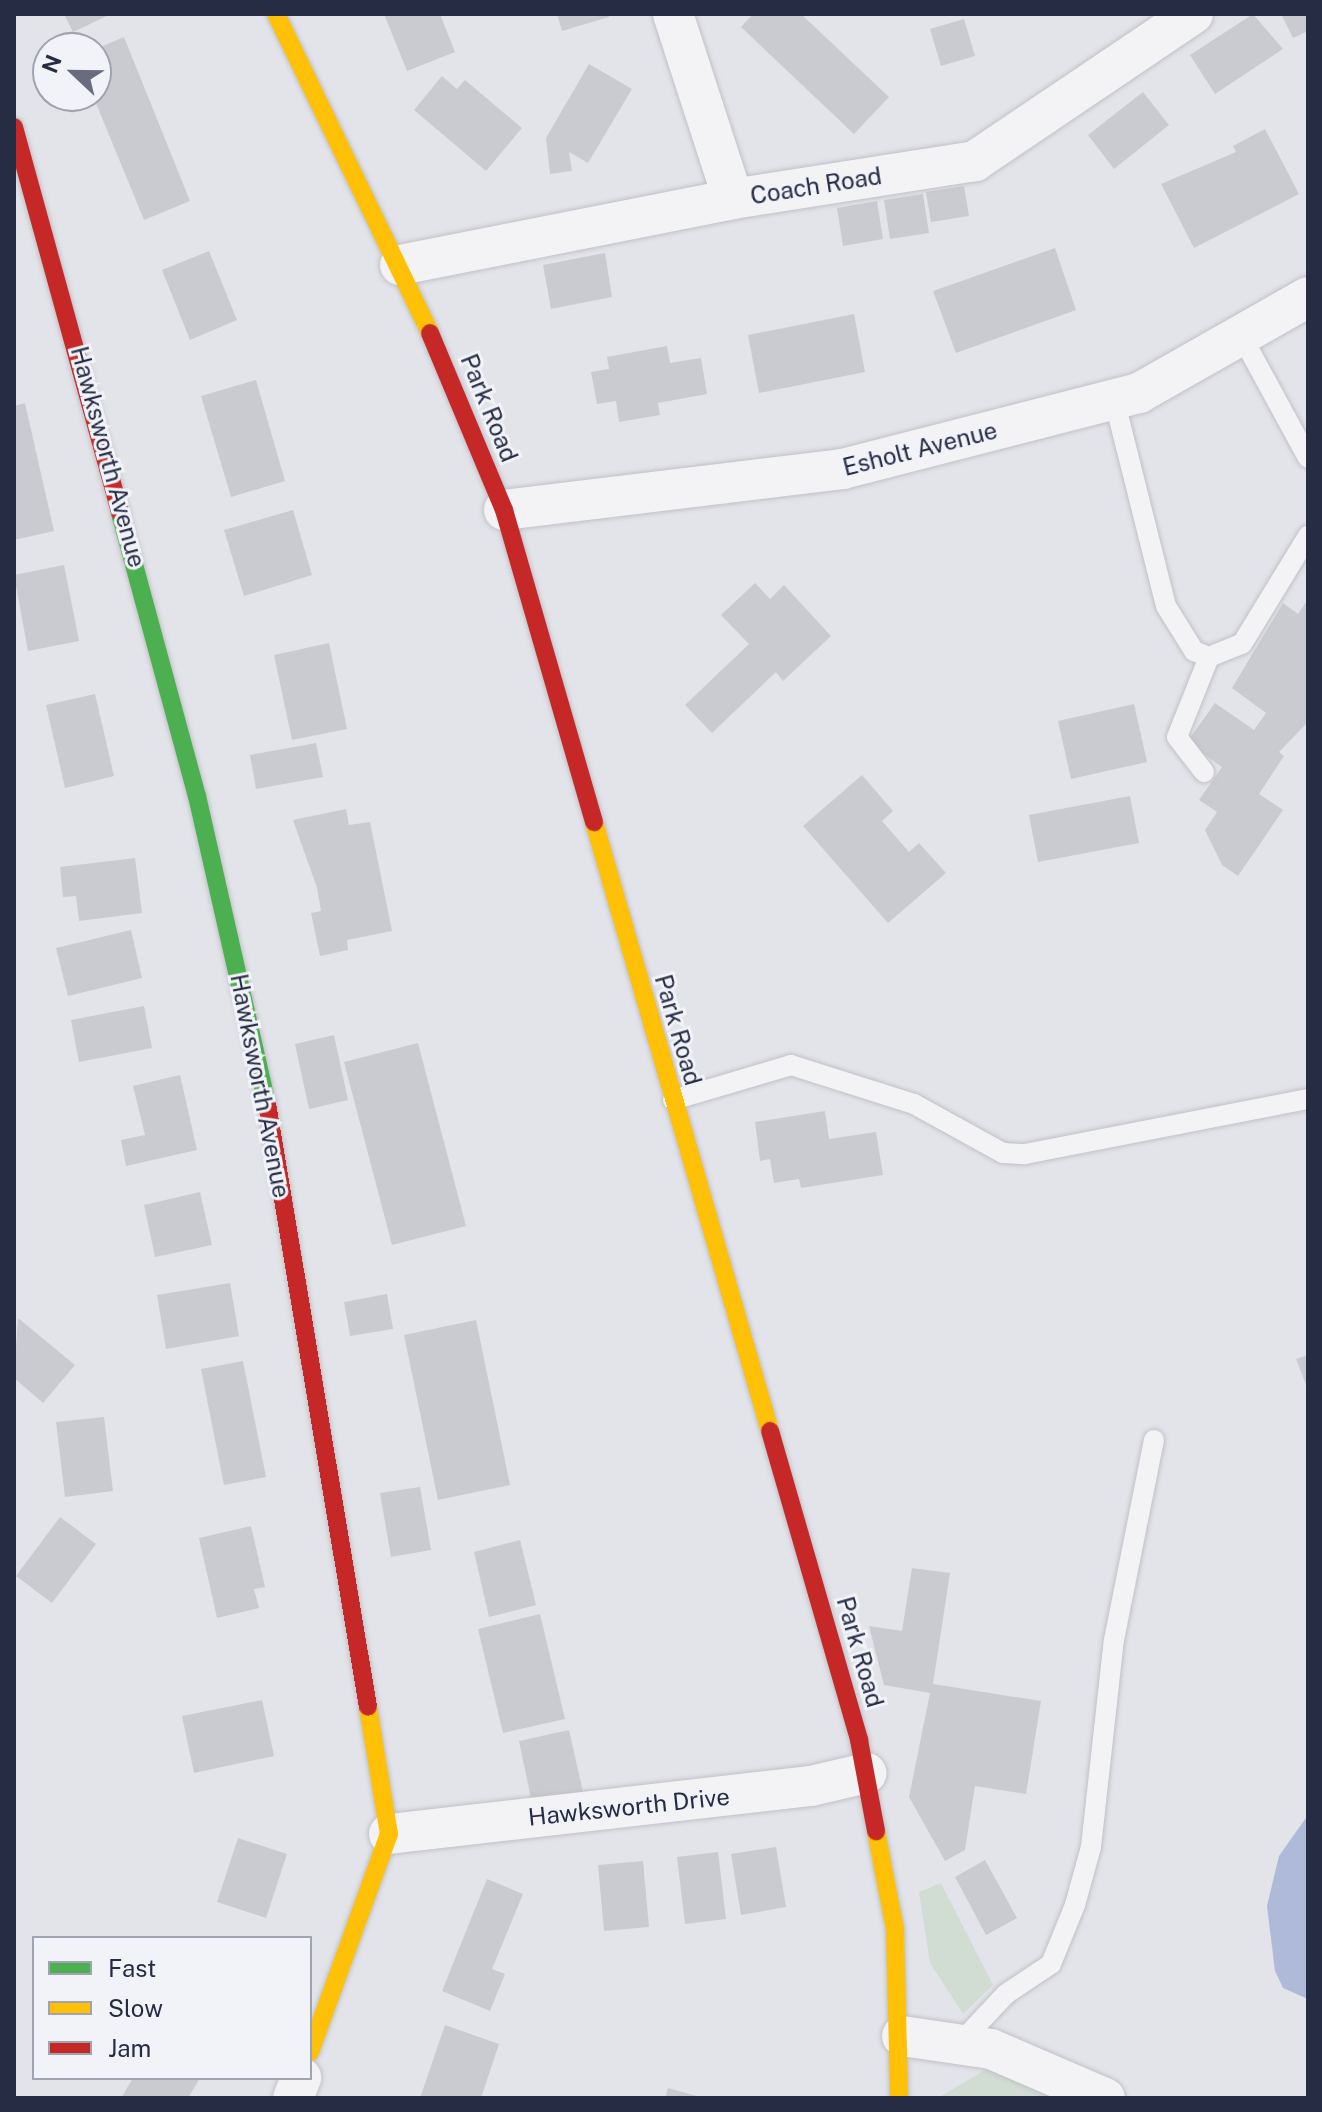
<!DOCTYPE html>
<html>
<head>
<meta charset="utf-8">
<style>
  body { margin:0 }
  #map { position:relative; width:1322px; height:2112px; overflow:hidden; background:#e3e4e9; font-family:"Public Sans",sans-serif }
  div>[style] { position:absolute }
  .green>* { inset:0; background:#d1dcd3 }
  .water>* { inset:0; background:#aebad7 }
  .building>* { inset:0; background:#cacbd1 }
  .roads { filter:drop-shadow(0 0 2px #c0c1c7) drop-shadow(0 0 2px #c0c1c7) }
  .lane>* { height:20px; margin:-10px; padding:0 10px; transform-origin:10px; border-radius:10px; background:#f3f3f5 }
  .street>* { height:40px; margin:-20px; padding:0 20px; transform-origin:20px; border-radius:20px; background:#f3f3f5 }
  .fast>* { height:18px; margin:-9px; padding:0 9px; transform-origin:9px; border-radius:9px; background:#4caf50 }
  .slow>* { height:18px; margin:-9px; padding:0 9px; transform-origin:9px; border-radius:9px; background:#ffc107 }
  .jam>* { height:18px; margin:-9px; padding:0 9px; transform-origin:9px; border-radius:9px; background:#c62828 }
  span { translate:-50% -50%; white-space:nowrap; text-align:center; line-height:1.15; -webkit-text-stroke:6px #f1f3f8; paint-order:stroke }
  .street-label { font-size:24px; color:#272c45 }
  .frame { position:absolute; inset:0; border:16px solid #272c45; pointer-events:none }
  .legend { position:absolute; left:32px; top:1936px; width:280px; height:144px; box-sizing:border-box; background:#f1f3f8; border:2px solid #a0a3b0; margin:0; padding:10px 14px; list-style:none; font-size:24px; color:#272c45 }
  .legend li { display:flex; align-items:center; gap:16px; height:40px }
  .legend b { width:40px; border:2px solid #a0a3b0 }
  .north { position:absolute; left:32px; top:32px; width:80px; height:80px; box-sizing:border-box; background:#f1f3f8; border:2px solid #a0a3b0; border-radius:50%; rotate:292deg; font-size:22px; font-weight:700; line-height:32px; text-align:center; color:#272c45 }
  .north::after { content:''; display:block; margin:auto; width:28px; height:36px; background:#696c7e; clip-path:polygon(50% 0,100% 100%,50% 72%,0 100%) }
</style>
</head>
<body>
<div id="map">
  <div class="green">
    <i style="clip-path:polygon(941px 1883px,993px 1985px,963px 2014px,930px 1963px,919px 1892px)"></i>
    <i style="clip-path:polygon(985px 2070px,1007px 2073px,1058px 2098px,938px 2098px)"></i>
  </div>
  <div class="water">
    <i style="clip-path:polygon(1308px 1815px,1308px 1999px,1283px 1988px,1275px 1971px,1267px 1906px,1279px 1856px)"></i>
  </div>
  <div class="building">
    <i style="clip-path:polygon(64px 14px,111px 14px,73px 32px)"></i>
    <i style="clip-path:polygon(384px 14px,440px 14px,455px 52px,407px 71px)"></i>
    <i style="clip-path:polygon(557px 14px,608px 14px,609px 17px,562px 31px)"></i>
    <i style="clip-path:polygon(753px 14px,801px 14px,889px 97px,854px 134px,741px 27px)"></i>
    <i style="clip-path:polygon(1253px 14px,1283px 49px,1215px 94px,1190px 55px)"></i>
    <i style="clip-path:polygon(1281px 14px,1308px 14px,1308px 31px,1293px 38px)"></i>
    <i style="clip-path:polygon(964px 19px,975px 56px,941px 66px,930px 29px)"></i>
    <i style="clip-path:polygon(124px 37px,190px 201px,144px 220px,93px 96px,96px 49px)"></i>
    <i style="clip-path:polygon(589px 64px,632px 89px,588px 163px,569px 152px,572px 171px,550px 174px,546px 138px)"></i>
    <i style="clip-path:polygon(442px 76px,457px 89px,465px 80px,522px 128px,486px 171px,414px 110px)"></i>
    <i style="clip-path:polygon(1143px 92px,1169px 125px,1114px 169px,1088px 135px)"></i>
    <i style="clip-path:polygon(1265px 129px,1299px 194px,1194px 248px,1161px 184px,1236px 152px,1233px 146px)"></i>
    <i style="clip-path:polygon(964px 186px,969px 216px,931px 222px,926px 192px)"></i>
    <i style="clip-path:polygon(923px 194px,929px 233px,890px 239px,884px 200px)"></i>
    <i style="clip-path:polygon(877px 201px,883px 239px,843px 246px,837px 208px)"></i>
    <i style="clip-path:polygon(1055px 248px,1076px 310px,956px 353px,933px 291px)"></i>
    <i style="clip-path:polygon(209px 251px,237px 320px,190px 340px,162px 270px)"></i>
    <i style="clip-path:polygon(605px 253px,612px 297px,551px 309px,543px 265px)"></i>
    <i style="clip-path:polygon(854px 314px,865px 372px,759px 393px,748px 335px)"></i>
    <i style="clip-path:polygon(667px 346px,670px 363px,701px 358px,707px 394px,658px 403px,660px 415px,619px 422px,616px 401px,597px 404px,591px 372px,609px 369px,607px 357px)"></i>
    <i style="clip-path:polygon(256px 380px,285px 481px,231px 497px,201px 396px)"></i>
    <i style="clip-path:polygon(25px 403px,54px 531px,14px 540px,14px 406px)"></i>
    <i style="clip-path:polygon(293px 510px,312px 575px,244px 596px,224px 530px)"></i>
    <i style="clip-path:polygon(64px 565px,79px 641px,28px 651px,14px 575px)"></i>
    <i style="clip-path:polygon(755px 583px,770px 599px,784px 585px,831px 636px,783px 681px,776px 672px,712px 733px,685px 705px,749px 644px,721px 615px)"></i>
    <i style="clip-path:polygon(1308px 599px,1308px 722px,1279px 752px,1284px 756px,1259px 794px,1283px 810px,1238px 876px,1222px 865px,1205px 830px,1217px 812px,1199px 800px,1222px 767px,1187px 742px,1215px 703px,1254px 730px,1266px 713px,1232px 688px,1283px 603px,1298px 614px)"></i>
    <i style="clip-path:polygon(329px 643px,347px 729px,292px 740px,274px 655px)"></i>
    <i style="clip-path:polygon(95px 694px,114px 776px,65px 788px,46px 705px)"></i>
    <i style="clip-path:polygon(1134px 704px,1147px 762px,1071px 779px,1058px 721px)"></i>
    <i style="clip-path:polygon(316px 743px,323px 777px,256px 789px,250px 755px)"></i>
    <i style="clip-path:polygon(862px 775px,893px 811px,882px 821px,909px 852px,919px 843px,946px 873px,888px 923px,803px 826px)"></i>
    <i style="clip-path:polygon(1130px 796px,1139px 843px,1038px 862px,1029px 815px)"></i>
    <i style="clip-path:polygon(346px 809px,349px 825px,370px 822px,392px 931px,347px 940px,348px 950px,320px 956px,311px 913px,321px 911px,317px 888px,293px 820px)"></i>
    <i style="clip-path:polygon(135px 858px,142px 913px,79px 921px,76px 896px,63px 897px,60px 867px)"></i>
    <i style="clip-path:polygon(131px 930px,142px 978px,68px 996px,56px 948px)"></i>
    <i style="clip-path:polygon(144px 1006px,152px 1048px,79px 1062px,71px 1020px)"></i>
    <i style="clip-path:polygon(334px 1035px,348px 1100px,309px 1109px,295px 1044px)"></i>
    <i style="clip-path:polygon(418px 1043px,466px 1226px,392px 1245px,344px 1062px)"></i>
    <i style="clip-path:polygon(180px 1075px,197px 1150px,126px 1166px,121px 1140px,145px 1135px,133px 1086px)"></i>
    <i style="clip-path:polygon(825px 1111px,829px 1139px,876px 1132px,883px 1175px,801px 1188px,799px 1179px,774px 1183px,770px 1159px,760px 1161px,755px 1122px)"></i>
    <i style="clip-path:polygon(200px 1192px,212px 1245px,155px 1257px,144px 1205px)"></i>
    <i style="clip-path:polygon(230px 1283px,239px 1336px,166px 1349px,157px 1295px)"></i>
    <i style="clip-path:polygon(387px 1294px,393px 1329px,350px 1336px,344px 1302px)"></i>
    <i style="clip-path:polygon(18px 1318px,75px 1365px,43px 1403px,14px 1378px)"></i>
    <i style="clip-path:polygon(476px 1320px,510px 1485px,438px 1500px,404px 1335px)"></i>
    <i style="clip-path:polygon(1308px 1355px,1308px 1390px,1296px 1359px)"></i>
    <i style="clip-path:polygon(243px 1361px,266px 1477px,224px 1485px,201px 1369px)"></i>
    <i style="clip-path:polygon(104px 1417px,113px 1491px,65px 1497px,56px 1422px)"></i>
    <i style="clip-path:polygon(420px 1487px,431px 1550px,391px 1557px,380px 1493px)"></i>
    <i style="clip-path:polygon(60px 1517px,96px 1544px,52px 1603px,16px 1576px)"></i>
    <i style="clip-path:polygon(251px 1526px,265px 1587px,254px 1589px,259px 1608px,217px 1618px,199px 1538px)"></i>
    <i style="clip-path:polygon(520px 1540px,536px 1605px,489px 1617px,474px 1552px)"></i>
    <i style="clip-path:polygon(912px 1568px,950px 1573px,933px 1684px,1041px 1701px,1026px 1794px,975px 1786px,965px 1850px,945px 1861px,909px 1797px,930px 1693px,884px 1685px,869px 1626px,902px 1631px)"></i>
    <i style="clip-path:polygon(540px 1614px,565px 1719px,503px 1733px,478px 1629px)"></i>
    <i style="clip-path:polygon(262px 1700px,274px 1756px,194px 1773px,182px 1716px)"></i>
    <i style="clip-path:polygon(569px 1730px,583px 1792px,532px 1803px,519px 1741px)"></i>
    <i style="clip-path:polygon(238px 1838px,287px 1854px,266px 1918px,217px 1902px)"></i>
    <i style="clip-path:polygon(776px 1847px,786px 1907px,741px 1915px,731px 1854px)"></i>
    <i style="clip-path:polygon(718px 1852px,726px 1919px,685px 1924px,677px 1857px)"></i>
    <i style="clip-path:polygon(985px 1860px,1017px 1918px,986px 1935px,955px 1877px)"></i>
    <i style="clip-path:polygon(643px 1861px,649px 1927px,604px 1931px,598px 1865px)"></i>
    <i style="clip-path:polygon(487px 1879px,523px 1894px,492px 1969px,505px 1974px,490px 2011px,442px 1991px)"></i>
    <i style="clip-path:polygon(445px 2025px,499px 2044px,481px 2098px,420px 2098px)"></i>
    <i style="clip-path:polygon(133px 2078px,200px 2078px,188px 2098px,121px 2098px)"></i>
    <i style="clip-path:polygon(668px 2088px,700px 2097px,700px 2098px,665px 2098px)"></i>
  </div>
  <div class="roads">
    <div class="lane">
      <i style="left:1241px;top:335px;width:140px;rotate:61.4deg"></i>
      <i style="left:1114px;top:399px;width:213px;rotate:75.9deg"></i>
      <i style="left:1166px;top:606px;width:53px;rotate:58.1deg"></i>
      <i style="left:1194px;top:651px;width:16px;rotate:22deg"></i>
      <i style="left:1209px;top:657px;width:35px;rotate:-22deg"></i>
      <i style="left:1242px;top:644px;width:127px;rotate:-58.6deg"></i>
      <i style="left:1204px;top:772px;width:44px;rotate:-127.6deg"></i>
      <i style="left:1177px;top:737px;width:86px;rotate:-68.2deg"></i>
      <i style="left:673px;top:1100px;width:123px;rotate:-16.5deg"></i>
      <i style="left:791px;top:1065px;width:129px;rotate:17.6deg"></i>
      <i style="left:914px;top:1104px;width:102px;rotate:28.8deg"></i>
      <i style="left:1003px;top:1153px;width:22px;rotate:3deg"></i>
      <i style="left:1025px;top:1154px;width:288px;rotate:-11deg"></i>
      <i style="left:960px;top:2043px;width:67px;rotate:-46.8deg"></i>
      <i style="left:1006px;top:1994px;width:54px;rotate:-33.7deg"></i>
      <i style="left:1051px;top:1964px;width:64px;rotate:-67.9deg"></i>
      <i style="left:1075px;top:1905px;width:60px;rotate:-74.6deg"></i>
      <i style="left:1091px;top:1847px;width:208px;rotate:-83.7deg"></i>
      <i style="left:1114px;top:1640px;width:204px;rotate:-78.7deg"></i>
    </div>
    <div class="street">
      <i style="left:673px;top:14px;width:194px;rotate:72deg"></i>
      <i style="left:400px;top:265px;width:339px;rotate:-11.2deg"></i>
      <i style="left:733px;top:199px;width:245px;rotate:-8.9deg"></i>
      <i style="left:975px;top:161px;width:263px;rotate:-34deg"></i>
      <i style="left:504px;top:510px;width:341px;rotate:-6.9deg"></i>
      <i style="left:843px;top:469px;width:306px;rotate:-14.4deg"></i>
      <i style="left:1139px;top:393px;width:194px;rotate:-29.6deg"></i>
      <i style="left:389px;top:1834px;width:425px;rotate:-6.5deg"></i>
      <i style="left:811px;top:1786px;width:57px;rotate:-13.1deg"></i>
      <i style="left:902px;top:2036px;width:90px;rotate:8.3deg"></i>
      <i style="left:991px;top:2049px;width:124px;rotate:23.3deg"></i>
      <i style="left:293px;top:2098px;width:22px;rotate:-68deg"></i>
    </div>
    <div class="fast">
      <i style="left:120px;top:513px;width:293px;rotate:74.8deg"></i>
      <i style="left:197px;top:796px;width:316px;rotate:77.2deg"></i>
    </div>
    <div class="slow">
      <i style="left:276px;top:14px;width:354px;rotate:64.2deg"></i>
      <i style="left:594px;top:822px;width:634px;rotate:73.88deg"></i>
      <i style="left:876px;top:1831px;width:100px;rotate:79deg"></i>
      <i style="left:895px;top:1929px;width:169px;rotate:88.6deg"></i>
      <i style="left:310px;top:2052px;width:232px;rotate:-70.1deg"></i>
      <i style="left:389px;top:1834px;width:129px;rotate:-99.4deg"></i>
    </div>
    <div class="jam">
      <i style="left:14px;top:127px;width:400px;rotate:74.6deg"></i>
      <i style="left:430px;top:333px;width:192px;rotate:67.3deg"></i>
      <i style="left:504px;top:510px;width:325px;rotate:73.9deg"></i>
      <i style="left:267px;top:1104px;width:611px;rotate:80.49deg"></i>
      <i style="left:770px;top:1431px;width:322px;rotate:73.9deg"></i>
      <i style="left:859px;top:1740px;width:93px;rotate:79.4deg"></i>
    </div>
  </div>
  <div class="street-label">
    <span style="left:816px;top:186px;rotate:-9deg">Coach Road</span>
    <span style="left:489px;top:408px;rotate:68deg">Park Road</span>
    <span style="left:920px;top:449px;rotate:-14deg">Esholt Avenue</span>
    <span style="left:108px;top:457px;rotate:75deg">Hawksworth Avenue</span>
    <span style="left:678px;top:1030px;rotate:74deg">Park Road</span>
    <span style="left:260px;top:1086px;rotate:79deg">Hawksworth Avenue</span>
    <span style="left:860px;top:1652px;rotate:74deg">Park Road</span>
    <span style="left:629px;top:1807px;rotate:-6deg">Hawksworth Drive</span>
  </div>
  <div class="frame"></div>
  <ul class="legend">
  <li><b style="height:10px;background:#4caf50"></b>Fast</li>
  <li><b style="height:10px;background:#ffc107"></b>Slow</li>
  <li><b style="height:10px;background:#c62828"></b>Jam</li>
  </ul>
  <div class="north">N</div>
</div>
</body>
</html>
